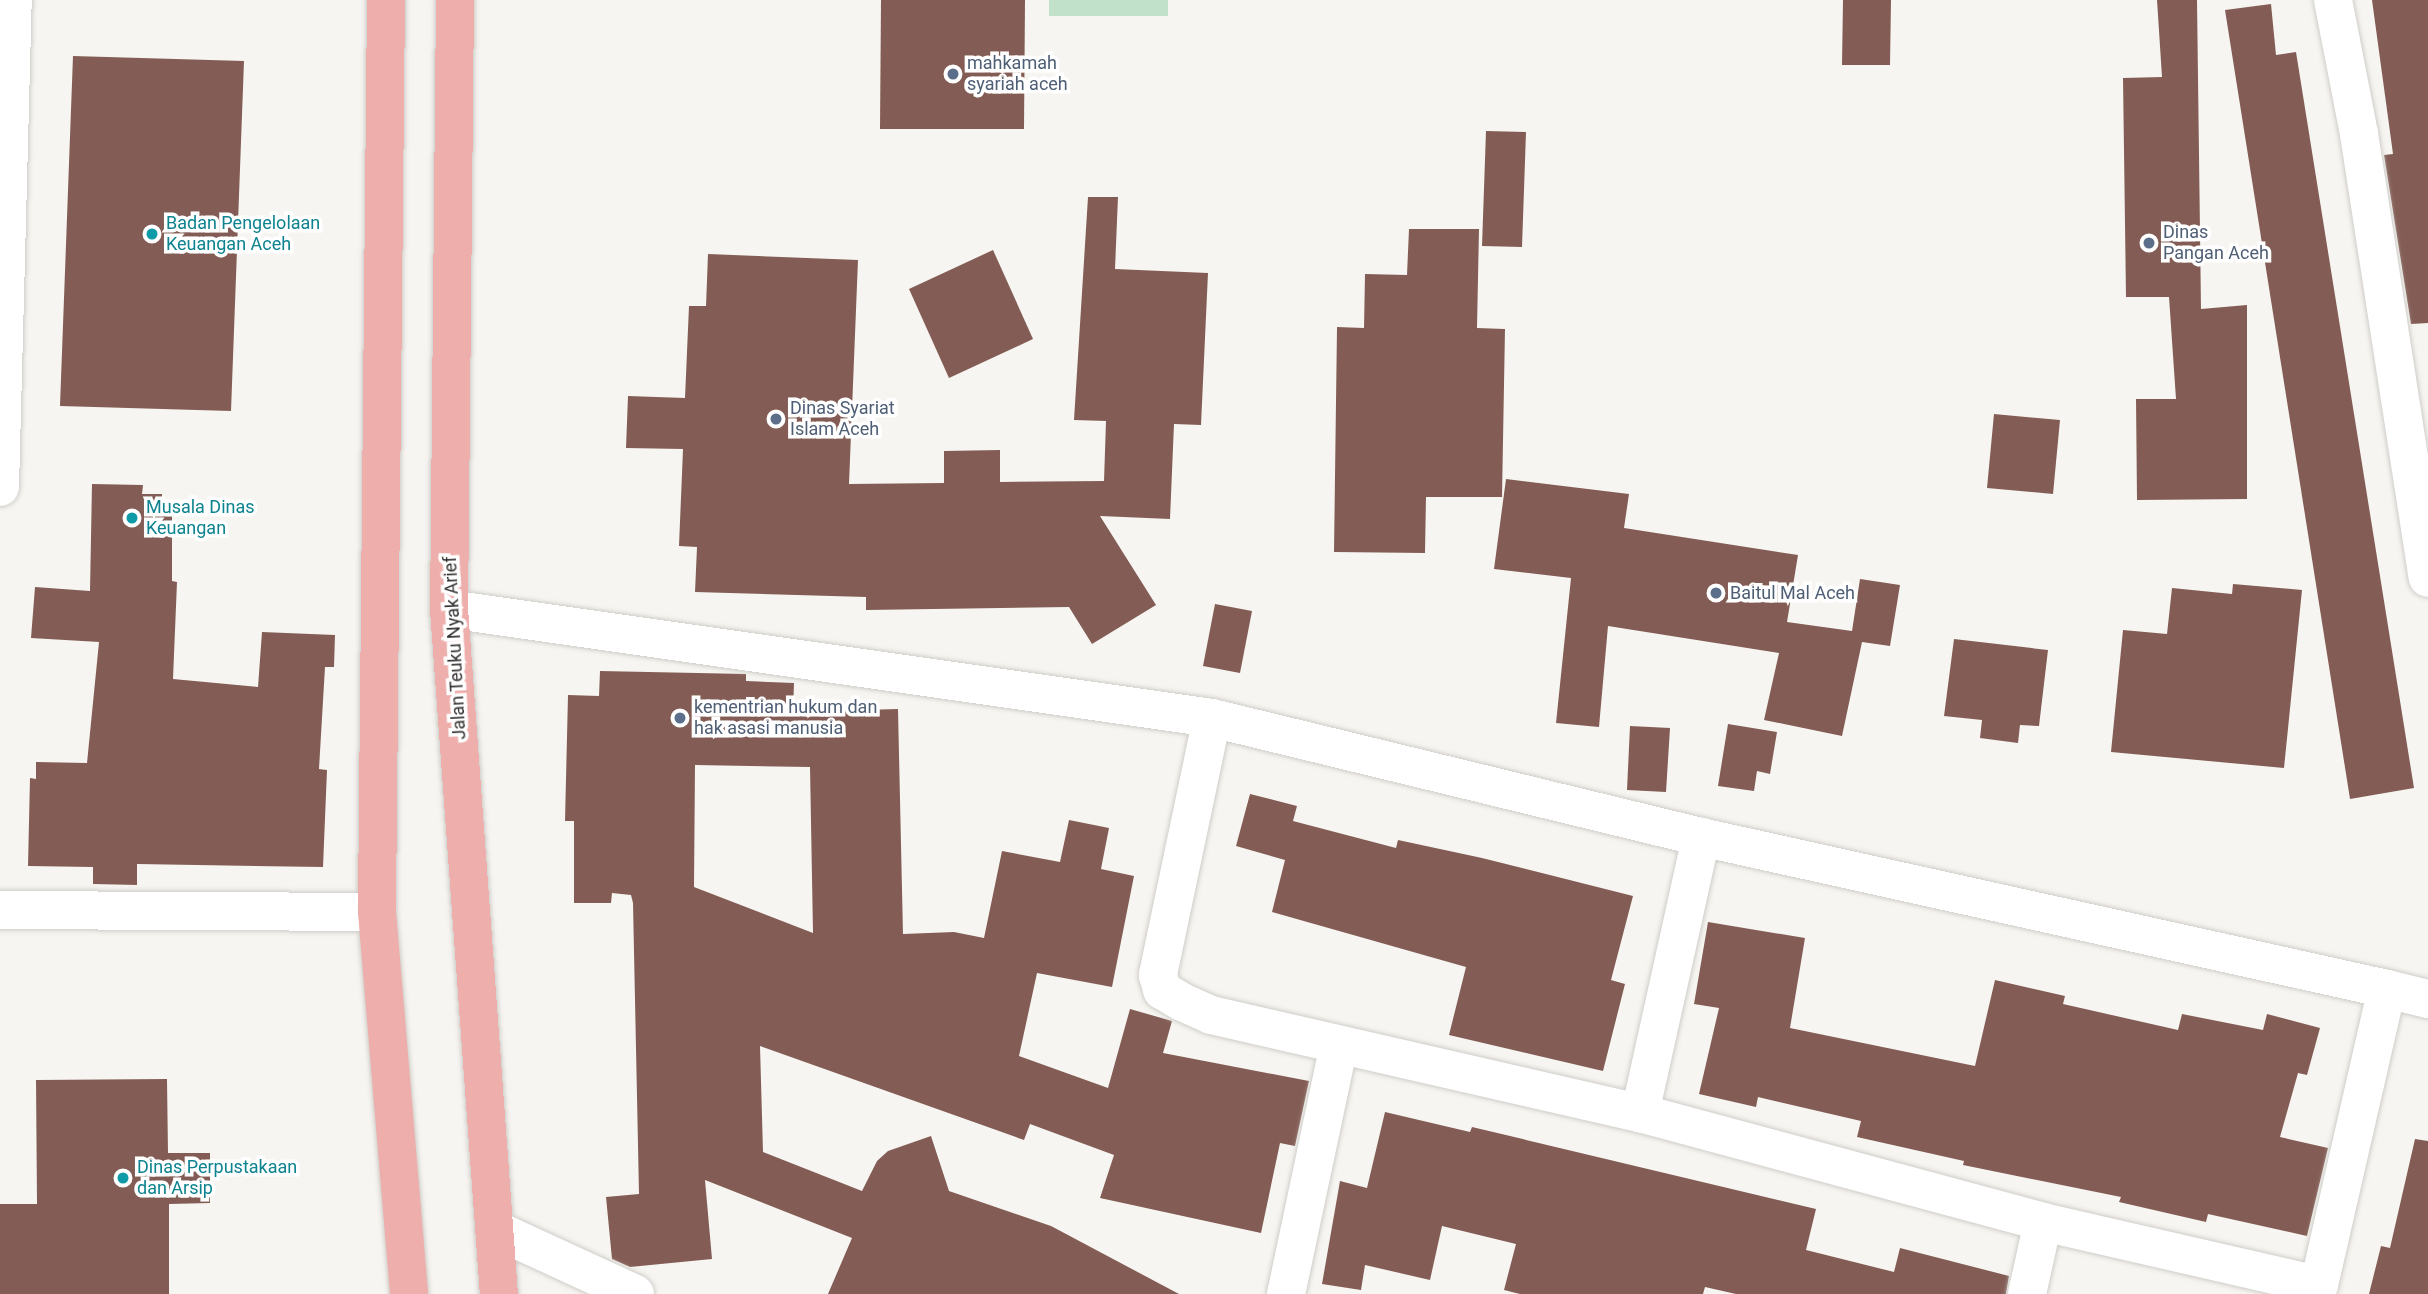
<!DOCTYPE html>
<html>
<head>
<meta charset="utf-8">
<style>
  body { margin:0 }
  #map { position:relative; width:2428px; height:1294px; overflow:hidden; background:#f7f5f1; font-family:Roboto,sans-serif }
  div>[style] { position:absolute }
  .green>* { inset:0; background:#c2e1ca }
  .building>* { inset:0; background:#835d55 }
  .roads { filter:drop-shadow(0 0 2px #cfcdc9) drop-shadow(0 0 2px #cfcdc9) }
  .minor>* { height:38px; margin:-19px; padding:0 19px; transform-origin:19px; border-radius:19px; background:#fff }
  .trunk>* { height:38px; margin:-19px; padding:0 19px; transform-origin:19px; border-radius:19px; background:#eeaeab }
  .dots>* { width:19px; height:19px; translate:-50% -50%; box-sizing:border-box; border:4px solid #fff; border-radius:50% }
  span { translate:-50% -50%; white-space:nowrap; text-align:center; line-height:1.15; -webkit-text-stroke:7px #fff; paint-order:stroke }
  .service-label { font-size:18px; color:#4e5e75 }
  .left { translate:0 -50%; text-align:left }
  .culture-label { font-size:18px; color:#0d838f }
  .street-label { font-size:18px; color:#302f2e }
</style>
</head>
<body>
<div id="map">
  <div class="green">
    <i style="clip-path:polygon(1049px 0,1168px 0,1168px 16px,1049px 16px)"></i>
  </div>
  <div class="building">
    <i style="clip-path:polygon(881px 0,1025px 0,1024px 129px,880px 129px)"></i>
    <i style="clip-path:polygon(1843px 0,1891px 0,1890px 65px,1842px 65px)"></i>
    <i style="clip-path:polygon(2157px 0,2197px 0,2201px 309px,2247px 305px,2247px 499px,2137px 500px,2136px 399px,2176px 399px,2169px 297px,2126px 297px,2123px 78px,2162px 77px)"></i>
    <i style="clip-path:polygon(2372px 0,2428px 0,2428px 323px,2411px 324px,2384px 155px,2393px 154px)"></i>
    <i style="clip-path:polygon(2271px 4px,2276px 55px,2296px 52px,2414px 788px,2350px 799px,2225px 10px)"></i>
    <i style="clip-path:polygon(73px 56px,244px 61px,231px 411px,60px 406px)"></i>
    <i style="clip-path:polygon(1486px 131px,1526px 132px,1522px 247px,1482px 246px)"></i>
    <i style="clip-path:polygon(1088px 197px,1118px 197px,1115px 269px,1208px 273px,1201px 425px,1174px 424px,1170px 519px,1100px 516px,1156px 605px,1092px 644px,1069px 607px,866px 610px,866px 597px,695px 592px,697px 547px,679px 546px,683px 449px,626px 448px,628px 396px,685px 398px,689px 306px,706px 306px,708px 254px,858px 260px,849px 484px,944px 483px,944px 451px,1000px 450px,1000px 482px,1104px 481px,1106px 421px,1074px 420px)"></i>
    <i style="clip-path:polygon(1409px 229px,1479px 229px,1477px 328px,1505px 329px,1502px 497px,1426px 497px,1425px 553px,1334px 552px,1337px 327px,1364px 328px,1365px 274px,1407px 275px)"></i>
    <i style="clip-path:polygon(993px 250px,1033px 339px,949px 378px,909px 289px)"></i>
    <i style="clip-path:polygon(1994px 414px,2060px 420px,2053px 494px,1987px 488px)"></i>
    <i style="clip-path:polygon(1506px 479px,1629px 494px,1624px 528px,1798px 555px,1787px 622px,1852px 631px,1860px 579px,1900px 585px,1890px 646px,1862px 642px,1842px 736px,1764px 720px,1779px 653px,1608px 626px,1599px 727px,1556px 723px,1571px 578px,1494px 569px)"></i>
    <i style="clip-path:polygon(92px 484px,143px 485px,142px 494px,162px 494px,162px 506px,172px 506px,172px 581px,177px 582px,173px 679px,258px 687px,262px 632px,335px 635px,334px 667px,325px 667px,319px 769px,327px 770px,323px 867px,137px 864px,137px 885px,93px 884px,93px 867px,28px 866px,30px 778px,36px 779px,36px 762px,87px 763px,99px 642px,31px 638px,35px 587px,90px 591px)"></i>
    <i style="clip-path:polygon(2233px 584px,2302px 590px,2284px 768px,2111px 752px,2123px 630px,2167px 634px,2172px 588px,2232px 594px)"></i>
    <i style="clip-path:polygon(1215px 604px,1252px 611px,1240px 673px,1203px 666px)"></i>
    <i style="clip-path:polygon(1954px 639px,2048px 650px,2039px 726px,2020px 725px,2018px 743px,1980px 738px,1982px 720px,1944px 716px)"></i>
    <i style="clip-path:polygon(evenodd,600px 671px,746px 674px,746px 681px,794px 683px,793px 712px,898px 709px,903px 934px,954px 932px,984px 938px,1002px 851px,1060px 862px,1069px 820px,1109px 828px,1101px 869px,1134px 876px,1112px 987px,1037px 973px,1019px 1056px,1108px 1088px,1130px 1009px,1172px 1021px,1163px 1053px,1309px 1081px,1295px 1146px,1280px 1143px,1261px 1233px,1100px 1198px,1114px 1155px,1030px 1124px,1024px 1140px,760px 1046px,763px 1152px,862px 1191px,877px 1161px,888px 1151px,931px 1136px,949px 1191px,1051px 1226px,1179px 1294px,828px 1294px,852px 1238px,705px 1180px,712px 1259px,630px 1267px,612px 1259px,606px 1197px,639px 1194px,633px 903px,631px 895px,612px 893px,611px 903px,574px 903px,574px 821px,565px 821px,568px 695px,599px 696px,600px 671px,695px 765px,810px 767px,813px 933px,694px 887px,695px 765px)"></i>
    <i style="clip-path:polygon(1728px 724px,1777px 732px,1770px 774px,1757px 771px,1754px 791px,1718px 786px)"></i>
    <i style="clip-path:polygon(1630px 726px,1670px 728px,1666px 792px,1627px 790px)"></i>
    <i style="clip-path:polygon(1250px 794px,1297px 806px,1293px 821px,1396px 848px,1398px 840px,1482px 858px,1633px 896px,1611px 980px,1625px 984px,1603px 1071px,1449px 1035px,1466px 967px,1272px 912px,1285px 860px,1236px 846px)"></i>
    <i style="clip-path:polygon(1708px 922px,1805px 938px,1790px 1028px,1975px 1066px,1995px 980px,2065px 996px,2063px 1004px,2178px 1030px,2182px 1014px,2263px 1030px,2267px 1014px,2320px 1028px,2307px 1075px,2298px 1073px,2280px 1137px,2328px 1148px,2307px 1236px,2208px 1214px,2206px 1222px,2119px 1202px,2121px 1197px,1963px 1165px,1964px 1161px,1857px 1137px,1861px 1121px,1758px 1097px,1756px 1107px,1699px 1094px,1719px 1008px,1694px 1004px)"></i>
    <i style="clip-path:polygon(167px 1079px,168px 1153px,210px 1153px,210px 1203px,169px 1204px,169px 1294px,0 1294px,0 1204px,37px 1204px,36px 1080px)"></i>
    <i style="clip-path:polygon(1385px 1112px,1470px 1132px,1472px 1127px,1816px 1209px,1806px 1250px,1894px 1272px,1900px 1248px,2009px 1276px,2006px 1294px,1736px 1294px,1705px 1287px,1703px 1294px,1520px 1294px,1504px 1290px,1516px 1244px,1442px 1226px,1430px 1280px,1365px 1265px,1361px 1290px,1322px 1284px,1340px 1181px,1367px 1188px)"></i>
    <i style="clip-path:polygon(2415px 1139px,2428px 1141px,2428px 1294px,2369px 1294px,2381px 1246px,2390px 1248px)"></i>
  </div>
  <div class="roads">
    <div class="minor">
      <i style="left:2333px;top:0;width:136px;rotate:79deg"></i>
      <i style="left:2359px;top:134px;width:449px;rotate:81.2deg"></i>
      <i style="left:0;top:487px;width:487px;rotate:-88.5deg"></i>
      <i style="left:449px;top:609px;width:771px;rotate:8.13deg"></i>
      <i style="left:1212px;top:718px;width:503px;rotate:13.68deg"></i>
      <i style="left:1701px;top:837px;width:703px;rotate:12.49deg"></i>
      <i style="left:1212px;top:718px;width:263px;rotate:101.9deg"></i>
      <i style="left:1158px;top:975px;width:16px;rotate:75deg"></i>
      <i style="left:1162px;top:990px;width:23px;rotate:31deg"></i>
      <i style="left:1182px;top:1002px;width:32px;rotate:24deg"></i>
      <i style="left:1211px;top:1015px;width:440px;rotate:12.9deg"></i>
      <i style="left:1640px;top:1113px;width:417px;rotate:15.1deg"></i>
      <i style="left:2043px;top:1222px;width:283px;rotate:12.9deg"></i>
      <i style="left:2319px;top:1285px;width:304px;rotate:-77.1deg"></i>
      <i style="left:2387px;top:989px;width:42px;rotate:13.7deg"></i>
      <i style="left:0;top:910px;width:377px;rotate:0.3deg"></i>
      <i style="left:1640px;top:1113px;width:283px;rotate:-77.5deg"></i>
      <i style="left:496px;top:1230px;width:153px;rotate:24.7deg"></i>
      <i style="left:1286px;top:1294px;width:255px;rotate:-78deg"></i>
      <i style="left:2027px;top:1294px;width:74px;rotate:-77.5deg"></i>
    </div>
    <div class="trunk">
      <i style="left:386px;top:0;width:912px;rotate:90.57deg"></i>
      <i style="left:377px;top:912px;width:383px;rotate:85.2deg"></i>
      <i style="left:455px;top:0;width:609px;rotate:90.56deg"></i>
      <i style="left:449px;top:609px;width:687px;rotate:85.83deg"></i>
    </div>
  </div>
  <div class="dots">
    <i style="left:953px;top:74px;background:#5c6f8a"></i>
    <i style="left:152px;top:234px;background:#0f9aa8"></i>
    <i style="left:2149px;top:243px;background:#5c6f8a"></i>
    <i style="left:776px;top:419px;background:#5c6f8a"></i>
    <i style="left:132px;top:518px;background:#0f9aa8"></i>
    <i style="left:1716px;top:593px;background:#5c6f8a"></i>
    <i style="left:680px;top:718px;background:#5c6f8a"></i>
    <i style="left:123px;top:1178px;background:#0f9aa8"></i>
  </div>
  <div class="service-label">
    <span class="left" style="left:967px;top:74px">mahkamah<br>syariah aceh</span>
    <span class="left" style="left:2163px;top:243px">Dinas<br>Pangan Aceh</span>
    <span class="left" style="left:790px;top:419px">Dinas Syariat<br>Islam Aceh</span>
    <span class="left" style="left:1730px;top:593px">Baitul Mal Aceh</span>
    <span class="left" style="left:694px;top:718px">kementrian hukum dan<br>hak asasi manusia</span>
  </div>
  <div class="culture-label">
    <span class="left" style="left:166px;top:234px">Badan Pengelolaan<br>Keuangan Aceh</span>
    <span class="left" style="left:146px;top:518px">Musala Dinas<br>Keuangan</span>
    <span class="left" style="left:137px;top:1178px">Dinas Perpustakaan<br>dan Arsip</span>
  </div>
  <div class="street-label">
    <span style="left:455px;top:648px;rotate:-93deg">Jalan Teuku Nyak Arief</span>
  </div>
</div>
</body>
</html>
